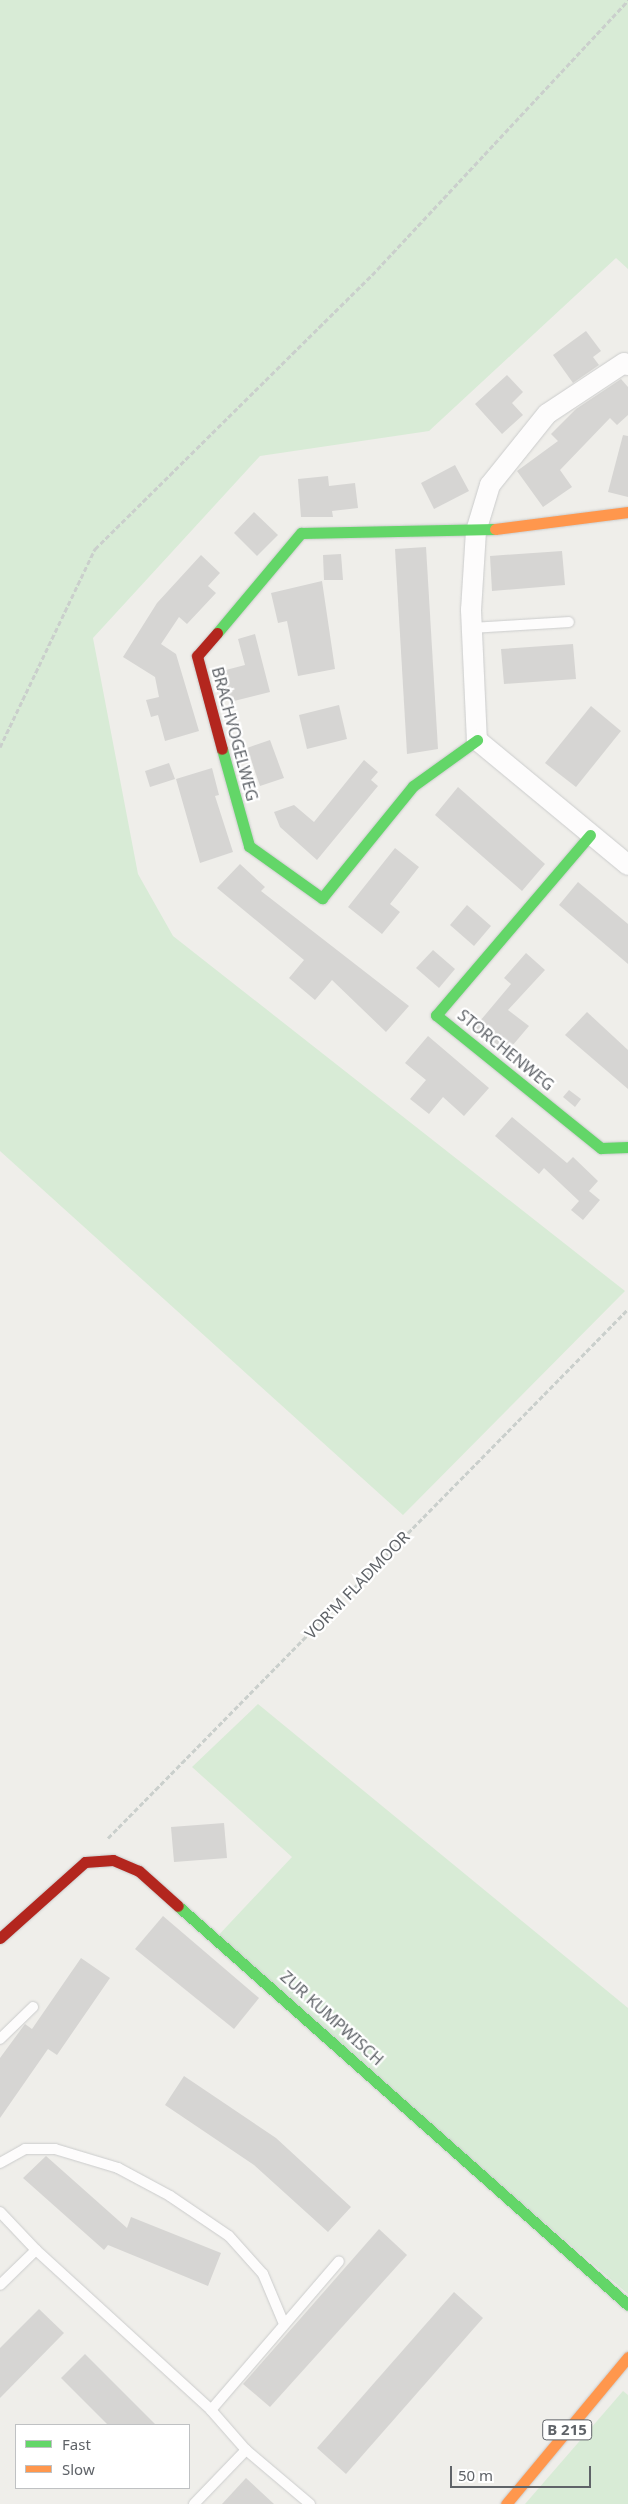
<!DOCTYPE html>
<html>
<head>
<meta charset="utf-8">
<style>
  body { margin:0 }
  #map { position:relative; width:628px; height:2504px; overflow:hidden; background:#efeeea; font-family:"Noto Sans",sans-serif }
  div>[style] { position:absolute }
  .green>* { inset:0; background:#d8ebd6 }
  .building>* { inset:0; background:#d6d5d3 }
  .path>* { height:3px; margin-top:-1.5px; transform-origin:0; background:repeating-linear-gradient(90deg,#cacfcc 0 5px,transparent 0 7.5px) }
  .roads { filter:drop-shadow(0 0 1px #cbcccc) drop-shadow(0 0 1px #cbcccc) }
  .lane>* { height:10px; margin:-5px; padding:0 5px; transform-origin:5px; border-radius:5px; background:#fdfcfc }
  .street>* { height:20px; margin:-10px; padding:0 10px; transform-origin:10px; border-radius:10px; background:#fdfcfc }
  .fast>* { height:11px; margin:-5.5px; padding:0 5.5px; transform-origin:5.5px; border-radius:5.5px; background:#63d668 }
  .slow>* { height:11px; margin:-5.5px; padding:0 5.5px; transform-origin:5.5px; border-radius:5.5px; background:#ff974d }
  .jam>* { height:11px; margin:-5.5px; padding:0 5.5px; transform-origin:5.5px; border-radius:5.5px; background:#b3261e }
  span { translate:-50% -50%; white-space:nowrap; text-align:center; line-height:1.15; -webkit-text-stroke:4.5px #fff; paint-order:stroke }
  .shield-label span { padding:1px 4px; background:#fff; border:1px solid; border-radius:4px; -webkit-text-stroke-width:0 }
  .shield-label { font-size:15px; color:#5f6368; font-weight:700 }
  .street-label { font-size:16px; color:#5f6368 }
  .legend { position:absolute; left:15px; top:2424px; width:175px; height:65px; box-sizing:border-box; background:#fff; border:1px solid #bfc1c3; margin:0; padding:6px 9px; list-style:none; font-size:15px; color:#5f6368 }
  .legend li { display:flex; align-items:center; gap:10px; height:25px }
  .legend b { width:25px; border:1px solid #bfc1c3 }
  .scale { position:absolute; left:450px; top:2466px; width:141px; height:22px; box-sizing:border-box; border:2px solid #5f6368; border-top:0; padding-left:6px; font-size:15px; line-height:18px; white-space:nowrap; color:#5f6368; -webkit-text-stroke:4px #fff; paint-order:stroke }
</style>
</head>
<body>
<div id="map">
  <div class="green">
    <i style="clip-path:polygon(0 0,628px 0,628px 269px,616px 258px,429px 431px,260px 456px,93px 638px,138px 874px,173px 936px,625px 1291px,403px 1515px,0 1151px)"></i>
    <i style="clip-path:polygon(258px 1704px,628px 2008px,628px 2294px,214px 1940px,292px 1857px,192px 1767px)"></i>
    <i style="clip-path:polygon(623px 2391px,628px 2395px,628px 2504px,525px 2504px)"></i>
  </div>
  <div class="building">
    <i style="clip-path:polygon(586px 331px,601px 351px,593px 357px,599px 365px,573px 383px,553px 355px)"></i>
    <i style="clip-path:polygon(507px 375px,523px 392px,512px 403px,523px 415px,502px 434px,475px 404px)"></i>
    <i style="clip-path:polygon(621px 379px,628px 387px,628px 415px,617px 425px,610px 418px,560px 470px,572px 487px,543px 507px,517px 471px,558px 441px,551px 434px,576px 409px)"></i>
    <i style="clip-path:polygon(623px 435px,628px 436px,628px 497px,608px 492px)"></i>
    <i style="clip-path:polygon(455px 465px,469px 491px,434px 509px,421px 483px)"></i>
    <i style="clip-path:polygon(328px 476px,329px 486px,355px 483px,358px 508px,332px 511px,333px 517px,301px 517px,298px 479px)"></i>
    <i style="clip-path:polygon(254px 512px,278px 535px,257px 556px,234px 533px)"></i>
    <i style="clip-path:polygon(426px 547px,438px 749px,407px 754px,395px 549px)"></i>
    <i style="clip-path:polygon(562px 551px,565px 585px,492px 591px,490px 556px)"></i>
    <i style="clip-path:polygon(341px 554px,343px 580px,324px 580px,323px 555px)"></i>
    <i style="clip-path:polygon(201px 555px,220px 573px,208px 586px,216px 593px,187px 624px,179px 617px,161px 644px,176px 654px,199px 731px,165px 741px,158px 715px,151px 717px,146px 700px,159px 697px,155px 677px,123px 657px,157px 603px)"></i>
    <i style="clip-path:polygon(322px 581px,335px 669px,298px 676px,287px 621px,278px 623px,271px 593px)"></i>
    <i style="clip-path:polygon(255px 634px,270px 692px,230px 702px,222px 671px,245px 665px,238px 639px)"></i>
    <i style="clip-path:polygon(573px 644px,576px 679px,504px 684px,501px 649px)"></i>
    <i style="clip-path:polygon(339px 705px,347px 739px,307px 749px,299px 715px)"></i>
    <i style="clip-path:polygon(591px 706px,621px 731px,576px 787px,545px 763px)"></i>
    <i style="clip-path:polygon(270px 740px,284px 778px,260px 786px,247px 748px)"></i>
    <i style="clip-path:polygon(364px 760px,378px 772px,371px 780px,378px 786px,317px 860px,280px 827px,274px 812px,294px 805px,314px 822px)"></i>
    <i style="clip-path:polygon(169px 763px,175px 779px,150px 787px,145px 771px)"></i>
    <i style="clip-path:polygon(212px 768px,219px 795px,215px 796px,233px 852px,200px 863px,176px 779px)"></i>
    <i style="clip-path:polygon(458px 787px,545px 864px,522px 891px,435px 815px)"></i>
    <i style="clip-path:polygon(395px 848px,419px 867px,390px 904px,400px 912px,382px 934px,348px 907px)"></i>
    <i style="clip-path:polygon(240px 864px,265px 887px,261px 891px,409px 1006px,386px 1032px,332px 980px,315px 1000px,289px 978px,304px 960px,217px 888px)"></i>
    <i style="clip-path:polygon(578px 882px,628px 924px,628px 964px,559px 905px)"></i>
    <i style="clip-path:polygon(467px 905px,491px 926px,474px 946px,450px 925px)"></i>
    <i style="clip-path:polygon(433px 950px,455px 969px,439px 988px,416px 968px)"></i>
    <i style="clip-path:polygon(526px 953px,545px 970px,508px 1010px,529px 1026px,507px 1052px,475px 1027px,511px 984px,504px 978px)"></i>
    <i style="clip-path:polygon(587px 1012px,628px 1050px,628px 1089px,565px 1035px)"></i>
    <i style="clip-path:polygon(428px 1036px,489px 1088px,464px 1116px,443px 1097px,429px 1114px,410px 1099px,426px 1080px,405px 1063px)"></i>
    <i style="clip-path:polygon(569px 1090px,581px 1099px,575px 1107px,563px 1097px)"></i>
    <i style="clip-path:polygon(512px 1117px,567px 1163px,573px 1157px,598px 1181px,589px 1191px,600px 1200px,583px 1220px,571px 1210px,579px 1201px,544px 1168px,539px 1174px,495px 1136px)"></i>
    <i style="clip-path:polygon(224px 1823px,227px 1858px,174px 1862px,171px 1827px)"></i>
    <i style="clip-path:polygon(163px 1916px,259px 1998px,234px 2029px,135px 1949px)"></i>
    <i style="clip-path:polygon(81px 1958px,110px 1978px,57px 2055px,48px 2049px,0 2118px,0 2058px,25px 2024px,32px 2029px)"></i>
    <i style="clip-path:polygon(184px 2076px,276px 2138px,351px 2207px,328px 2232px,254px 2165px,165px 2105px)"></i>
    <i style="clip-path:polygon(46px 2156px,127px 2228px,131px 2217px,221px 2253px,208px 2286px,108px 2245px,104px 2250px,23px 2178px)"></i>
    <i style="clip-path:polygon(379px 2229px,407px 2255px,270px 2407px,243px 2384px)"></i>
    <i style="clip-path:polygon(454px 2292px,483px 2318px,346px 2474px,317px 2448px)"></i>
    <i style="clip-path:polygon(39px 2309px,64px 2333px,0 2398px,0 2348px)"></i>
    <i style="clip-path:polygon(85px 2354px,156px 2425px,108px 2425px,61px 2378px)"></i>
    <i style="clip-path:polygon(246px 2478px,274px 2504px,222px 2504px)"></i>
  </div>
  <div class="path">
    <i style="left:0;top:747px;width:220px;rotate:-64.4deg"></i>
    <i style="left:95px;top:549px;width:390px;rotate:-44.7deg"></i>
    <i style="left:372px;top:275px;width:376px;rotate:-47deg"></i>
    <i style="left:108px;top:1838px;width:742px;rotate:-45.49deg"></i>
  </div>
  <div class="roads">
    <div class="lane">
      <i style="left:472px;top:628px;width:97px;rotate:-3.5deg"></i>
      <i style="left:0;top:2039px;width:46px;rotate:-44.1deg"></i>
      <i style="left:0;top:2163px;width:29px;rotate:-29deg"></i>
      <i style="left:25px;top:2149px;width:30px"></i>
      <i style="left:55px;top:2149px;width:66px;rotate:16.8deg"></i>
      <i style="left:118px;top:2168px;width:59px;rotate:28.3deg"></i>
      <i style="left:170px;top:2196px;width:71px;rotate:34.1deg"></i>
      <i style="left:229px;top:2236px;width:51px;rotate:48.2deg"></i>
      <i style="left:263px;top:2274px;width:54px;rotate:67.2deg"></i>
      <i style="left:0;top:2212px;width:52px;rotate:46.5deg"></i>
      <i style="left:36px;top:2250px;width:50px;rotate:135.8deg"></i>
      <i style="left:36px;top:2250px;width:237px;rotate:42.4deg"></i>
      <i style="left:194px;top:2504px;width:75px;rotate:-46.1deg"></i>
      <i style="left:310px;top:2504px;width:84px;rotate:-139.8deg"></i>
      <i style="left:246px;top:2450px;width:53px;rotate:-131.2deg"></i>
      <i style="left:211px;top:2410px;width:196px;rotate:-49.3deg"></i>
    </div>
    <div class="street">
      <i style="left:628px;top:365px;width:4px;rotate:-153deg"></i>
      <i style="left:624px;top:363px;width:92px;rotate:146.5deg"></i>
      <i style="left:547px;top:414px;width:91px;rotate:128.8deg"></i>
      <i style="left:490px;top:485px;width:48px;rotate:106.9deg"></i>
      <i style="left:476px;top:531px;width:79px;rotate:93.6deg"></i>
      <i style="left:471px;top:610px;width:130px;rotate:87.4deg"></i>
      <i style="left:477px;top:740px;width:196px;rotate:39.6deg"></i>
    </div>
    <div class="fast">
      <i style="left:217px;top:633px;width:131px;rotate:-50deg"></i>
      <i style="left:301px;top:533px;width:194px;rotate:-1.2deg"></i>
      <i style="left:222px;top:749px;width:101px;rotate:74.4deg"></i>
      <i style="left:249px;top:846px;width:90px;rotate:35.5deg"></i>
      <i style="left:322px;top:898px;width:144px;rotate:-50.9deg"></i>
      <i style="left:413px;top:786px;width:79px;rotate:-35.7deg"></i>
      <i style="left:590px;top:835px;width:237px;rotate:130.5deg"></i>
      <i style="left:436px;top:1015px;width:212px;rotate:38.9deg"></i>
      <i style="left:601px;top:1148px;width:27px;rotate:-2deg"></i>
      <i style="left:178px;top:1906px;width:601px;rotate:41.56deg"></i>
    </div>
    <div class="slow">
      <i style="left:495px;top:529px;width:134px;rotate:-7.3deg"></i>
      <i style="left:506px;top:2504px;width:191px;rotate:-50.3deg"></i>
    </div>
    <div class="jam">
      <i style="left:217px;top:633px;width:30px;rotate:131deg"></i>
      <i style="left:197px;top:656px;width:96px;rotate:75deg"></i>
      <i style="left:0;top:1938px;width:114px;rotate:-41.8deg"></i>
      <i style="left:85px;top:1862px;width:28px;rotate:-4deg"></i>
      <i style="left:113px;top:1860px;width:28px;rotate:23deg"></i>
      <i style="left:139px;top:1871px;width:52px;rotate:41.9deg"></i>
    </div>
  </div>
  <div class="shield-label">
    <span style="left:567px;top:2430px">B 215</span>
  </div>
  <div class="street-label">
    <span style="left:235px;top:734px;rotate:75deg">BRACHVOGELWEG</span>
    <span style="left:506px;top:1050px;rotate:39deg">STORCHENWEG</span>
    <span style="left:357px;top:1585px;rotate:-46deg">VOR'M FLADMOOR</span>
    <span style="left:332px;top:2018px;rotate:42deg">ZUR KUMPWISCH</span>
  </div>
  <ul class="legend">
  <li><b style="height:6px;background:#63d668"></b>Fast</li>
  <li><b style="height:6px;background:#ff974d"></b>Slow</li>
  </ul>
  <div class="scale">50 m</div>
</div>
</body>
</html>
